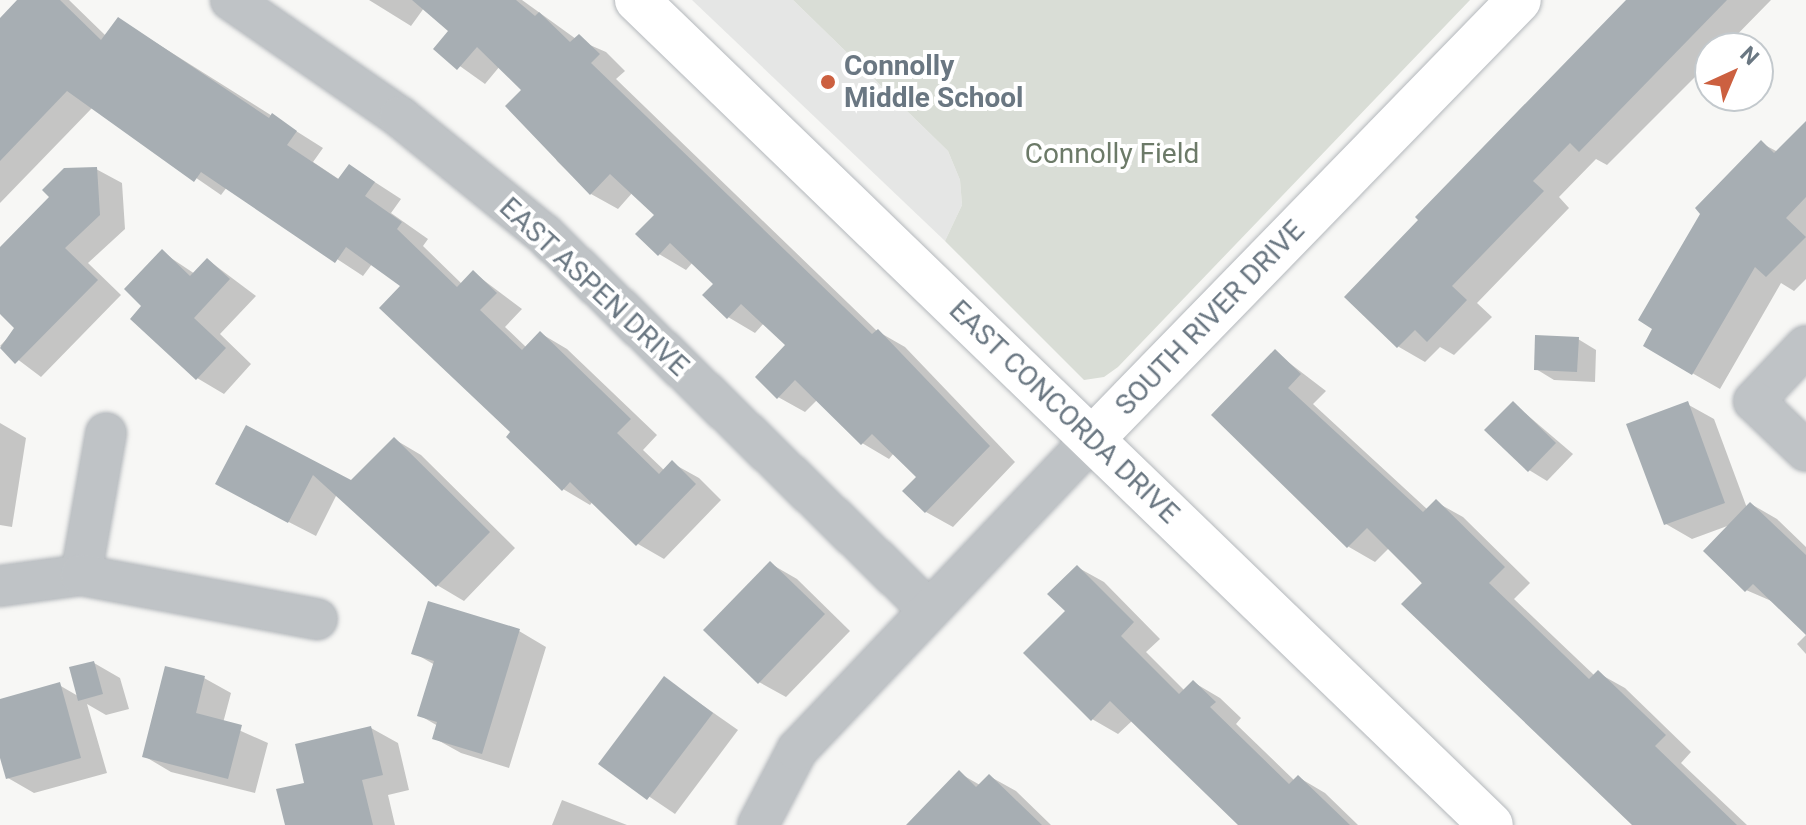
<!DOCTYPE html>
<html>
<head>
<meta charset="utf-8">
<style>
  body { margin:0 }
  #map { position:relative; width:1806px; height:825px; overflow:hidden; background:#f7f7f5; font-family:Roboto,sans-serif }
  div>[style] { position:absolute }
  .built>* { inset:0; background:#e5e6e5 }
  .green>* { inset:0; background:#d9ddd6 }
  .shadow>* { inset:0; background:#0003 }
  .building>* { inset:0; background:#a7aeb3 }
  .roads { filter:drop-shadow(0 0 2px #b4b8bc) drop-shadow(0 0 2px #b4b8bc) }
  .street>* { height:40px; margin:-20px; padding:0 20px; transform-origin:20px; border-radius:20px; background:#bfc3c6 }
  .secondary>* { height:44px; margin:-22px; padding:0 22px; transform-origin:22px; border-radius:22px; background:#fff }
  .dots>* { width:22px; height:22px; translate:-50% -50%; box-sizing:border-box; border:4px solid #fff; border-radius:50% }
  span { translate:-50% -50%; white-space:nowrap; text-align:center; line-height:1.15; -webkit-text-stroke:8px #fff; paint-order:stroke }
  .poi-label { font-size:28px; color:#6a7782; font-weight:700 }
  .left { translate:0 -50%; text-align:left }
  .park-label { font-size:28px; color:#6c7a68 }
  .street-label { font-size:28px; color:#6a7782 }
  .north { position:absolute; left:1694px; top:32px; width:80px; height:80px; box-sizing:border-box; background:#fff; border:2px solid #c3c9cd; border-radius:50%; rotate:44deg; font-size:22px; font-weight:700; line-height:32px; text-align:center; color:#6a7782 }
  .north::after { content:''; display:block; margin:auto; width:28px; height:36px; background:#cc6040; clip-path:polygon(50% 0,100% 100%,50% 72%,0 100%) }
</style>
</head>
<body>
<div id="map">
  <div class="built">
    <i style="clip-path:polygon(692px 0,793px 0,948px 151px,960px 180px,962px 205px,945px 241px)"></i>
  </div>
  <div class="green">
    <i style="clip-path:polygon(793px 0,1470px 0,1118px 367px,1104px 377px,1084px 380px,945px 241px,962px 205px,960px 180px,948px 151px)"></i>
  </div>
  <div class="shadow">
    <i style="clip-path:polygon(20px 0,69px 0,106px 36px,118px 19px,323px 148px,313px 162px,340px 180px,350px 166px,401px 199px,391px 213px,428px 239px,423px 246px,462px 284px,474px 273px,522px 309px,505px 327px,527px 348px,540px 333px,567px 349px,657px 435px,643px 450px,665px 471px,672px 463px,699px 478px,721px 500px,664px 559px,638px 544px,593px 501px,590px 505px,563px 489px,513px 432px,403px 286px,372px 264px,363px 276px,227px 187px,221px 195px,93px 107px,0 203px,0 21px)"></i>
    <i style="clip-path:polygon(369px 0,522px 0,576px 39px,606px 52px,625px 71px,616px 79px,877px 331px,905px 347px,1015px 462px,953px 527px,926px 512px,919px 477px,894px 453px,889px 459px,862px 443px,817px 400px,805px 412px,778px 397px,788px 345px,764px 323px,755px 333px,728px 317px,715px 284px,693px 262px,686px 270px,659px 254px,657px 215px,633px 192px,618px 209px,591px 194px,557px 161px,523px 90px,500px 66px,485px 84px,436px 49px,451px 30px,424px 8px,411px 26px)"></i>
    <i style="clip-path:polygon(1630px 0,1771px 0,1724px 48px,1710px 48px,1710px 62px,1607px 165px,1596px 159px,1559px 197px,1569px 208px,1477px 303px,1492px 317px,1454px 355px,1440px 347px,1425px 362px,1399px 347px,1347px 297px)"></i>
    <i style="clip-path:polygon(1806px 124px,1806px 279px,1794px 291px,1781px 283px,1720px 389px,1645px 346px,1761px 143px,1778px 152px)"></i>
    <i style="clip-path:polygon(96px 169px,122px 183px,125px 229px,88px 263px,121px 295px,41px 377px,0 346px,17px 328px,0 311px,0 250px)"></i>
    <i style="clip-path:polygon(162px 252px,195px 274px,208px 260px,256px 296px,220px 334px,251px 364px,224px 394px,197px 378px,144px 306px)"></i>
    <i style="clip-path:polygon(1578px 339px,1596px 350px,1595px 382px,1554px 380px,1536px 369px)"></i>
    <i style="clip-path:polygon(1275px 352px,1326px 391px,1313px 404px,1428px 510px,1436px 502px,1463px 517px,1530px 583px,1514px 599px,1595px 676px,1598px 673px,1625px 688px,1691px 752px,1681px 763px,1747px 825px,1634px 825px,1390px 547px,1375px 562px,1349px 547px,1214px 415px)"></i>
    <i style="clip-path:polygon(1513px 403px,1573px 454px,1547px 481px,1529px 470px)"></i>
    <i style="clip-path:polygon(1687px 404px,1714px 419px,1747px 508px,1751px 504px,1777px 519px,1806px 547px,1806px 632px,1776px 603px,1746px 590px,1730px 525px,1692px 539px,1666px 524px)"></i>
    <i style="clip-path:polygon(0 423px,26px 438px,12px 527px,0 525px)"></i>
    <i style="clip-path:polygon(246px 428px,351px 482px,394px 439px,421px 455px,515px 548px,464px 601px,437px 585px,337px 494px,316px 536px,244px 499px)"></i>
    <i style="clip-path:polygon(771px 564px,797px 579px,850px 631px,786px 697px,759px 682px)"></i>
    <i style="clip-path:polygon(1077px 567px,1104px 582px,1160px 639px,1146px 652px,1185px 691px,1193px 682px,1220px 698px,1241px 718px,1236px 724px,1295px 781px,1298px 777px,1325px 793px,1358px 825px,1241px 825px,1133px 720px,1118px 734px,1092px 719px,1068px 611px)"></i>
    <i style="clip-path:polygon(519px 631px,546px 647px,509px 768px,461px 753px,434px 738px,438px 726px,419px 715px,435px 665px,414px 653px)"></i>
    <i style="clip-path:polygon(1806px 635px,1806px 654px,1797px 644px)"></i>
    <i style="clip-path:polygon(94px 663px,120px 678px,129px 709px,106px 715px,87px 704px,107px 773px,34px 793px,8px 778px,0 750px,0 701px,59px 685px,78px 696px)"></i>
    <i style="clip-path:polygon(204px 678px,231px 693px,223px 723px,268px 743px,255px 793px,171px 772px,144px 756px)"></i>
    <i style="clip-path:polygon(665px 679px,738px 730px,675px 814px,601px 764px)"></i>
    <i style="clip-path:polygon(371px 728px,398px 743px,409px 790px,388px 795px,395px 825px,287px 825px)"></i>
    <i style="clip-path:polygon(959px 773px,980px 785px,989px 776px,1016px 791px,1051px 825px,909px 825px)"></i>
    <i style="clip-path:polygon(562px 800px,627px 825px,552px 825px)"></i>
  </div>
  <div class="building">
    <i style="clip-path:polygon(17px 0,60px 0,101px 40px,118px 17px,269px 118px,272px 113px,297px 131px,287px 145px,338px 179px,349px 164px,375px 182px,365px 196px,402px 222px,397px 229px,457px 287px,473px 270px,497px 293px,480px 310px,522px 350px,540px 331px,631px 419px,617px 433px,659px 474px,672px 460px,696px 484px,636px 546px,570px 482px,562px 491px,506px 437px,510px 432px,379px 308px,400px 286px,346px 247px,335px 263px,201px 172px,194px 182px,67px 91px,0 161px,0 18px)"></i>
    <i style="clip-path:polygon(412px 0,516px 0,535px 16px,539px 12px,570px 42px,579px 34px,600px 54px,591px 63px,872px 334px,878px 329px,990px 446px,925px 513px,902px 491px,916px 477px,872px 434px,861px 445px,795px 380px,777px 399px,755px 377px,785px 345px,741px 304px,727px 319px,702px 295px,713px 284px,670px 243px,658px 256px,635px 234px,654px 215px,610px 174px,590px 195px,505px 106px,521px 90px,477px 47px,457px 70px,433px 49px,448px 31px)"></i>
    <i style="clip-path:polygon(1626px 0,1727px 0,1579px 152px,1570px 143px,1533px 181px,1544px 191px,1452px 286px,1467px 300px,1427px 342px,1415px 330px,1397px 348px,1344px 297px,1418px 220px,1415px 217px)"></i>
    <i style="clip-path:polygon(1806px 121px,1806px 197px,1786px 218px,1806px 237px,1766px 277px,1755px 267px,1692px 375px,1643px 346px,1652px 329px,1638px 320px,1700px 214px,1695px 208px,1761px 140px,1774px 153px)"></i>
    <i style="clip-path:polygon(97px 167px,100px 215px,65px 248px,98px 280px,15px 364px,0 348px,14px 328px,0 314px,0 247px,49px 197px,42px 190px,64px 168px)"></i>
    <i style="clip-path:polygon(162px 249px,190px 276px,207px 258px,230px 279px,194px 318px,226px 348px,196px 380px,130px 319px,141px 306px,124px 289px)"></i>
    <i style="clip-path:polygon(1535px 335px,1579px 337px,1577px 372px,1534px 370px)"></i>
    <i style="clip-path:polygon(1275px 349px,1301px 374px,1288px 388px,1423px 512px,1436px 499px,1505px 567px,1489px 583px,1589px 679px,1598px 670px,1666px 735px,1655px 746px,1737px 825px,1632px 825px,1401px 604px,1422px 583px,1367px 528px,1347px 548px,1211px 415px)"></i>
    <i style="clip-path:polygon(1513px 401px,1556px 443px,1528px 472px,1484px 430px)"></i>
    <i style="clip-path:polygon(1688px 401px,1725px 503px,1664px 525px,1626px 424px)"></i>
    <i style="clip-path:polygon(246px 425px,351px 480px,394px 437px,490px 532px,436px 587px,313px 475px,288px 523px,215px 484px)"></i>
    <i style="clip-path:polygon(1750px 502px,1806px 555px,1806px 635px,1753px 584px,1745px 592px,1703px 551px)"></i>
    <i style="clip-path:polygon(770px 561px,825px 614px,758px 684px,703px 630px)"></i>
    <i style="clip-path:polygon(1077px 565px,1134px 622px,1121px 636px,1179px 694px,1193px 680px,1216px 702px,1210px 707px,1289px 784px,1298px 775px,1350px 825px,1238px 825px,1110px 701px,1091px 721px,1023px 653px,1065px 611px,1047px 594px)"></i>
    <i style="clip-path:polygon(428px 601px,520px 629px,482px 754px,432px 739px,437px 722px,417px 716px,434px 661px,411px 654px)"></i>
    <i style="clip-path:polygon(94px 661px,103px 694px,78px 701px,69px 667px)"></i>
    <i style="clip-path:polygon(165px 666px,205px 676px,196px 713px,242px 725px,228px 779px,142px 757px)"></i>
    <i style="clip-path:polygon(664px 676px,713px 713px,647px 800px,598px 764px)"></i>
    <i style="clip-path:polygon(60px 682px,81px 758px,6px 779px,0 758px,0 699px)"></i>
    <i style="clip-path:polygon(371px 726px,383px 775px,362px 780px,373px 825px,285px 825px,276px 789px,304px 783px,295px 744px)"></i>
    <i style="clip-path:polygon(959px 770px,976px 787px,989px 774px,1042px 825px,906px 825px)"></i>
  </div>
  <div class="roads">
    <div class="street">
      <i style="left:231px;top:0;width:206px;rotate:34.7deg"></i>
      <i style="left:400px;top:117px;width:186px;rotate:39.1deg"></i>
      <i style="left:544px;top:234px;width:537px;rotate:44.32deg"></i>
      <i style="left:1806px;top:346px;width:76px;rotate:133.4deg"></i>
      <i style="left:1754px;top:401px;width:72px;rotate:43.9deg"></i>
      <i style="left:81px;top:575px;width:144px;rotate:-80deg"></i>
      <i style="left:0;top:586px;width:82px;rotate:-7.7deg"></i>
      <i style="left:81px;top:575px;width:240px;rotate:10.6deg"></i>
      <i style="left:758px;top:825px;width:85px;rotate:-62.5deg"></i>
      <i style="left:797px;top:750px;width:429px;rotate:-46.5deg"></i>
    </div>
    <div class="secondary">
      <i style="left:637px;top:0;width:1187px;rotate:44.01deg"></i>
      <i style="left:1092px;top:439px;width:612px;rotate:-45.79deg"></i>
    </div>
  </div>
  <div class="dots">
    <i style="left:828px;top:82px;background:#cc6040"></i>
  </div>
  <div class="poi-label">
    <span class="left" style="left:844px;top:82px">Connolly<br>Middle School</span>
  </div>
  <div class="park-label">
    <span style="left:1112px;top:154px">Connolly Field</span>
  </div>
  <div class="street-label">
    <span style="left:594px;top:287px;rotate:43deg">EAST ASPEN DRIVE</span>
    <span style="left:1210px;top:318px;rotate:-46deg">SOUTH RIVER DRIVE</span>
    <span style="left:1064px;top:412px;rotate:44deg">EAST CONCORDA DRIVE</span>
  </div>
  <div class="north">N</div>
</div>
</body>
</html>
